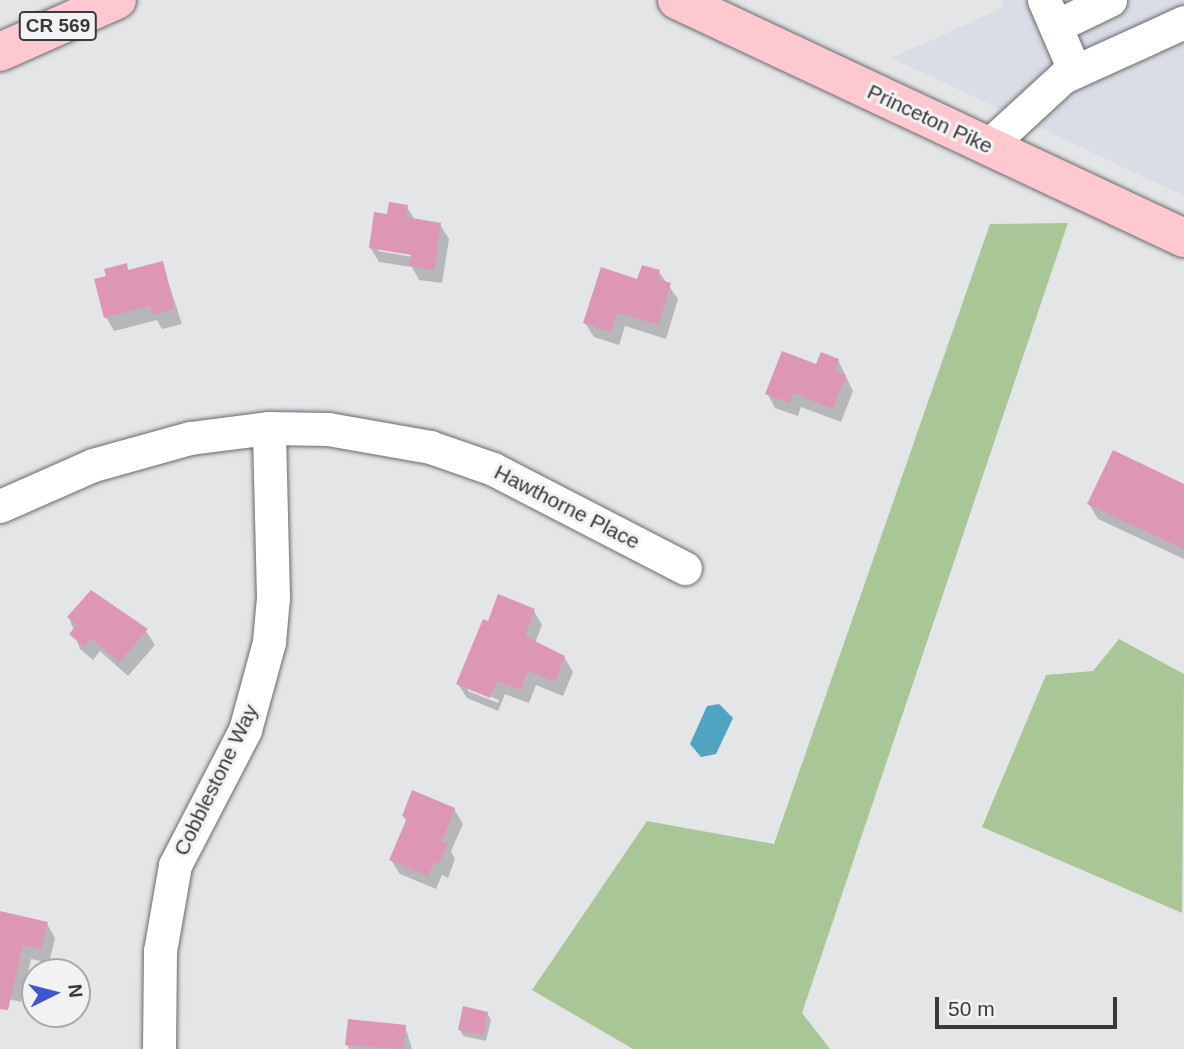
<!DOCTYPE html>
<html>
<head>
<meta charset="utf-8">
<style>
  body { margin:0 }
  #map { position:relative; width:1184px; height:1049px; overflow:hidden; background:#e4e5e7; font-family:Arial,sans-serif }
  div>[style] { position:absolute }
  .built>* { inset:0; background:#dadce6 }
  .green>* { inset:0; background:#a9c696 }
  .water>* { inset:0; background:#51a3c2 }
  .shadow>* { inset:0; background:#0003 }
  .building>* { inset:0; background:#dd97b5 }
  .roads { filter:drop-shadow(0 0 2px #6a6a6d) drop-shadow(0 0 2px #6a6a6d) }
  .minor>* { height:33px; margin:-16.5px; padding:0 16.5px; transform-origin:16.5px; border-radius:16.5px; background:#fff }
  .major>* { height:38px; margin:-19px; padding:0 19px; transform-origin:19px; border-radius:19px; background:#fec8d0 }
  span { translate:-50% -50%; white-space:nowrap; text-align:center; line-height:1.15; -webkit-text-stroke:6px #f2f2f5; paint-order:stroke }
  .shield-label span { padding:2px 5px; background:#f2f2f5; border:2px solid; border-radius:5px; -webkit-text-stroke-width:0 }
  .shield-label { font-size:19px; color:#39393a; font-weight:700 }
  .street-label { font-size:21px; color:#39393a }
  .north { position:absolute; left:21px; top:958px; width:70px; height:70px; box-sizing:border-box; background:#f2f2f5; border:2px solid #a8a8aa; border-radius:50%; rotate:84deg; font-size:19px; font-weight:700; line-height:28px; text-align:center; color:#39393a }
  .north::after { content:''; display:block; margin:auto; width:24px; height:32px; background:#3e57ca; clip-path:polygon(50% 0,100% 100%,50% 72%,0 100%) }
  .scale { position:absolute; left:935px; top:997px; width:182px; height:32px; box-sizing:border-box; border:4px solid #39393a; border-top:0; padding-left:9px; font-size:21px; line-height:24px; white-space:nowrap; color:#39393a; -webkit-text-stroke:5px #f2f2f5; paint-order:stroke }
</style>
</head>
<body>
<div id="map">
  <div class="built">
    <i style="clip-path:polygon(1001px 0,1184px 0,1184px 196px,892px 58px,1004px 7px)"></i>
  </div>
  <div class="green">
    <i style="clip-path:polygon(1068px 223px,802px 1013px,830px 1049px,633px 1049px,532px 990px,647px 821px,774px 844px,990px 224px)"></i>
    <i style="clip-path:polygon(1119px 639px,1184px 674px,1182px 913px,982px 827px,1046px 675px,1093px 671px)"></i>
  </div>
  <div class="water">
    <i style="clip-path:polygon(719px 704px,733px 718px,716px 754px,701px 757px,690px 744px,707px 706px)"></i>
  </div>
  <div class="shadow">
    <i style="clip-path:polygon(evenodd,407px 207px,415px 220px,440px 225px,449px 239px,442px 283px,419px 280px,412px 267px,379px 262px,370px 247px,388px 216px,407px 207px,378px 247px,420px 254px,419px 258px,378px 251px,378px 247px)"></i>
    <i style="clip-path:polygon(162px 263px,182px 324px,162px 329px,157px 320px,114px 331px,106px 317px,108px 277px,126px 265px,129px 272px)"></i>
    <i style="clip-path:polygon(659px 272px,678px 299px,666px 339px,625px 326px,619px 345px,594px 337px,585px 323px,638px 281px)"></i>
    <i style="clip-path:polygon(838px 360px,853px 391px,841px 422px,801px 407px,798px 416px,775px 408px,767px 393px)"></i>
    <i style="clip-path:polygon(1184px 486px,1184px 559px,1098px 519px,1089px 504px)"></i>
    <i style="clip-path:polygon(evenodd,534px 611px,542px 625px,535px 643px,564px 657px,573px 672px,563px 696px,536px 685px,529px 703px,505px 694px,498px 711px,467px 698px,458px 684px,489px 623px,534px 611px,468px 687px,499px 700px,498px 703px,468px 691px,468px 687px)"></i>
    <i style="clip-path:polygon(69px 617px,146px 631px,155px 645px,128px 676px,100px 651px,93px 660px,80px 649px)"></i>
    <i style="clip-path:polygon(454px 809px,463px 824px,451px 851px,455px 859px,448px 878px,442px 875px,436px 889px,400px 874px,391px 860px,407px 822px,403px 816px)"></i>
    <i style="clip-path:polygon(0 912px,47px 924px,55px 938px,49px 963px,31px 959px,21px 1002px,0 997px)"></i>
    <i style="clip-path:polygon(487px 1013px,491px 1020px,486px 1041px,463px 1036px,460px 1030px)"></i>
    <i style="clip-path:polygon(405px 1026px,412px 1049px,349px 1049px,347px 1045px)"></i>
  </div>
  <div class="building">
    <i style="clip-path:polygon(389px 202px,408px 205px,406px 217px,441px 223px,434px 270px,409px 266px,411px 255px,369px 248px,374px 212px,387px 214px)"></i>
    <i style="clip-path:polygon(163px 261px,175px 309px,152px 315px,150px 306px,104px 318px,94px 279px,106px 276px,104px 269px,127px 263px,128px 270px)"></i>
    <i style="clip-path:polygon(642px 265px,660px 270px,658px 279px,671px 283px,658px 325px,617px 312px,611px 332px,583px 323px,601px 267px,637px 279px)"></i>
    <i style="clip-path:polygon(782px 351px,816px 364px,821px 352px,839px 359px,835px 371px,846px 375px,833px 409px,793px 393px,790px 403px,765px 394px)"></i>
    <i style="clip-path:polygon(1113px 450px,1184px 484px,1184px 549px,1087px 504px)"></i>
    <i style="clip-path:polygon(91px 590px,148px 629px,119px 662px,91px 638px,84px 647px,69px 634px,77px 625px,67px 617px)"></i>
    <i style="clip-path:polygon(498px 594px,535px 609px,525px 636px,565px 656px,555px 682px,528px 671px,521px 690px,497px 681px,490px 698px,456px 684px,483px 619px,488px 621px)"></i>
    <i style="clip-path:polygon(412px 790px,455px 808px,442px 841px,448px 843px,439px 864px,434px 862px,428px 876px,389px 860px,407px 818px,402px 816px)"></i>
    <i style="clip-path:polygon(0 911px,48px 922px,41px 949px,23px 945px,8px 1010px,0 1009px)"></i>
    <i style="clip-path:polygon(463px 1006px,488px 1012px,483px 1035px,458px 1030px)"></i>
    <i style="clip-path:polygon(348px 1019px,406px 1025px,403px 1049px,345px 1045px)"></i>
  </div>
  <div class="roads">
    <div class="minor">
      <i style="left:1044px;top:0;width:78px;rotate:66.7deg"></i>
      <i style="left:1056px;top:26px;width:60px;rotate:-25.7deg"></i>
      <i style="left:988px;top:146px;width:102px;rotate:-42.6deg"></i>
      <i style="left:1063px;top:77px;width:133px;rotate:-24.4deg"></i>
      <i style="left:0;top:506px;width:102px;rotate:-23.8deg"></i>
      <i style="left:93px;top:465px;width:101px;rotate:-15.6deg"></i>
      <i style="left:190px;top:438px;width:80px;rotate:-7.2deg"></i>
      <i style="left:269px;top:428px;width:59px;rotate:1deg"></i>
      <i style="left:328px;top:429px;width:104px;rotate:10deg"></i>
      <i style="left:430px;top:447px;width:67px;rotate:19.2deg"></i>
      <i style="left:493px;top:469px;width:216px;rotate:27.3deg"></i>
      <i style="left:159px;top:1049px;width:98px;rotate:-89.4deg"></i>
      <i style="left:160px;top:951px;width:87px;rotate:-80.1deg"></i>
      <i style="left:175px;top:865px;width:152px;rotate:-62.6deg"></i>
      <i style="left:245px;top:730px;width:91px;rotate:-74.7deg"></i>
      <i style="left:269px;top:642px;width:45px;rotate:-84.9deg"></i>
      <i style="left:273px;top:597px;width:169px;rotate:-91.4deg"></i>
    </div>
    <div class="major">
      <i style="left:677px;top:0;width:560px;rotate:25.15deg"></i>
      <i style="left:0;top:52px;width:128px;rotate:-24deg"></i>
    </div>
  </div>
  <div class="shield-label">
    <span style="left:58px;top:26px">CR 569</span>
  </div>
  <div class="street-label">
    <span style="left:930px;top:119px;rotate:25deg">Princeton Pike</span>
    <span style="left:567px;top:507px;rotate:27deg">Hawthorne Place</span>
    <span style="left:216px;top:780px;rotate:-64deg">Cobblestone Way</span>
  </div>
  <div class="north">N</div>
  <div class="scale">50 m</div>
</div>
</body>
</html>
